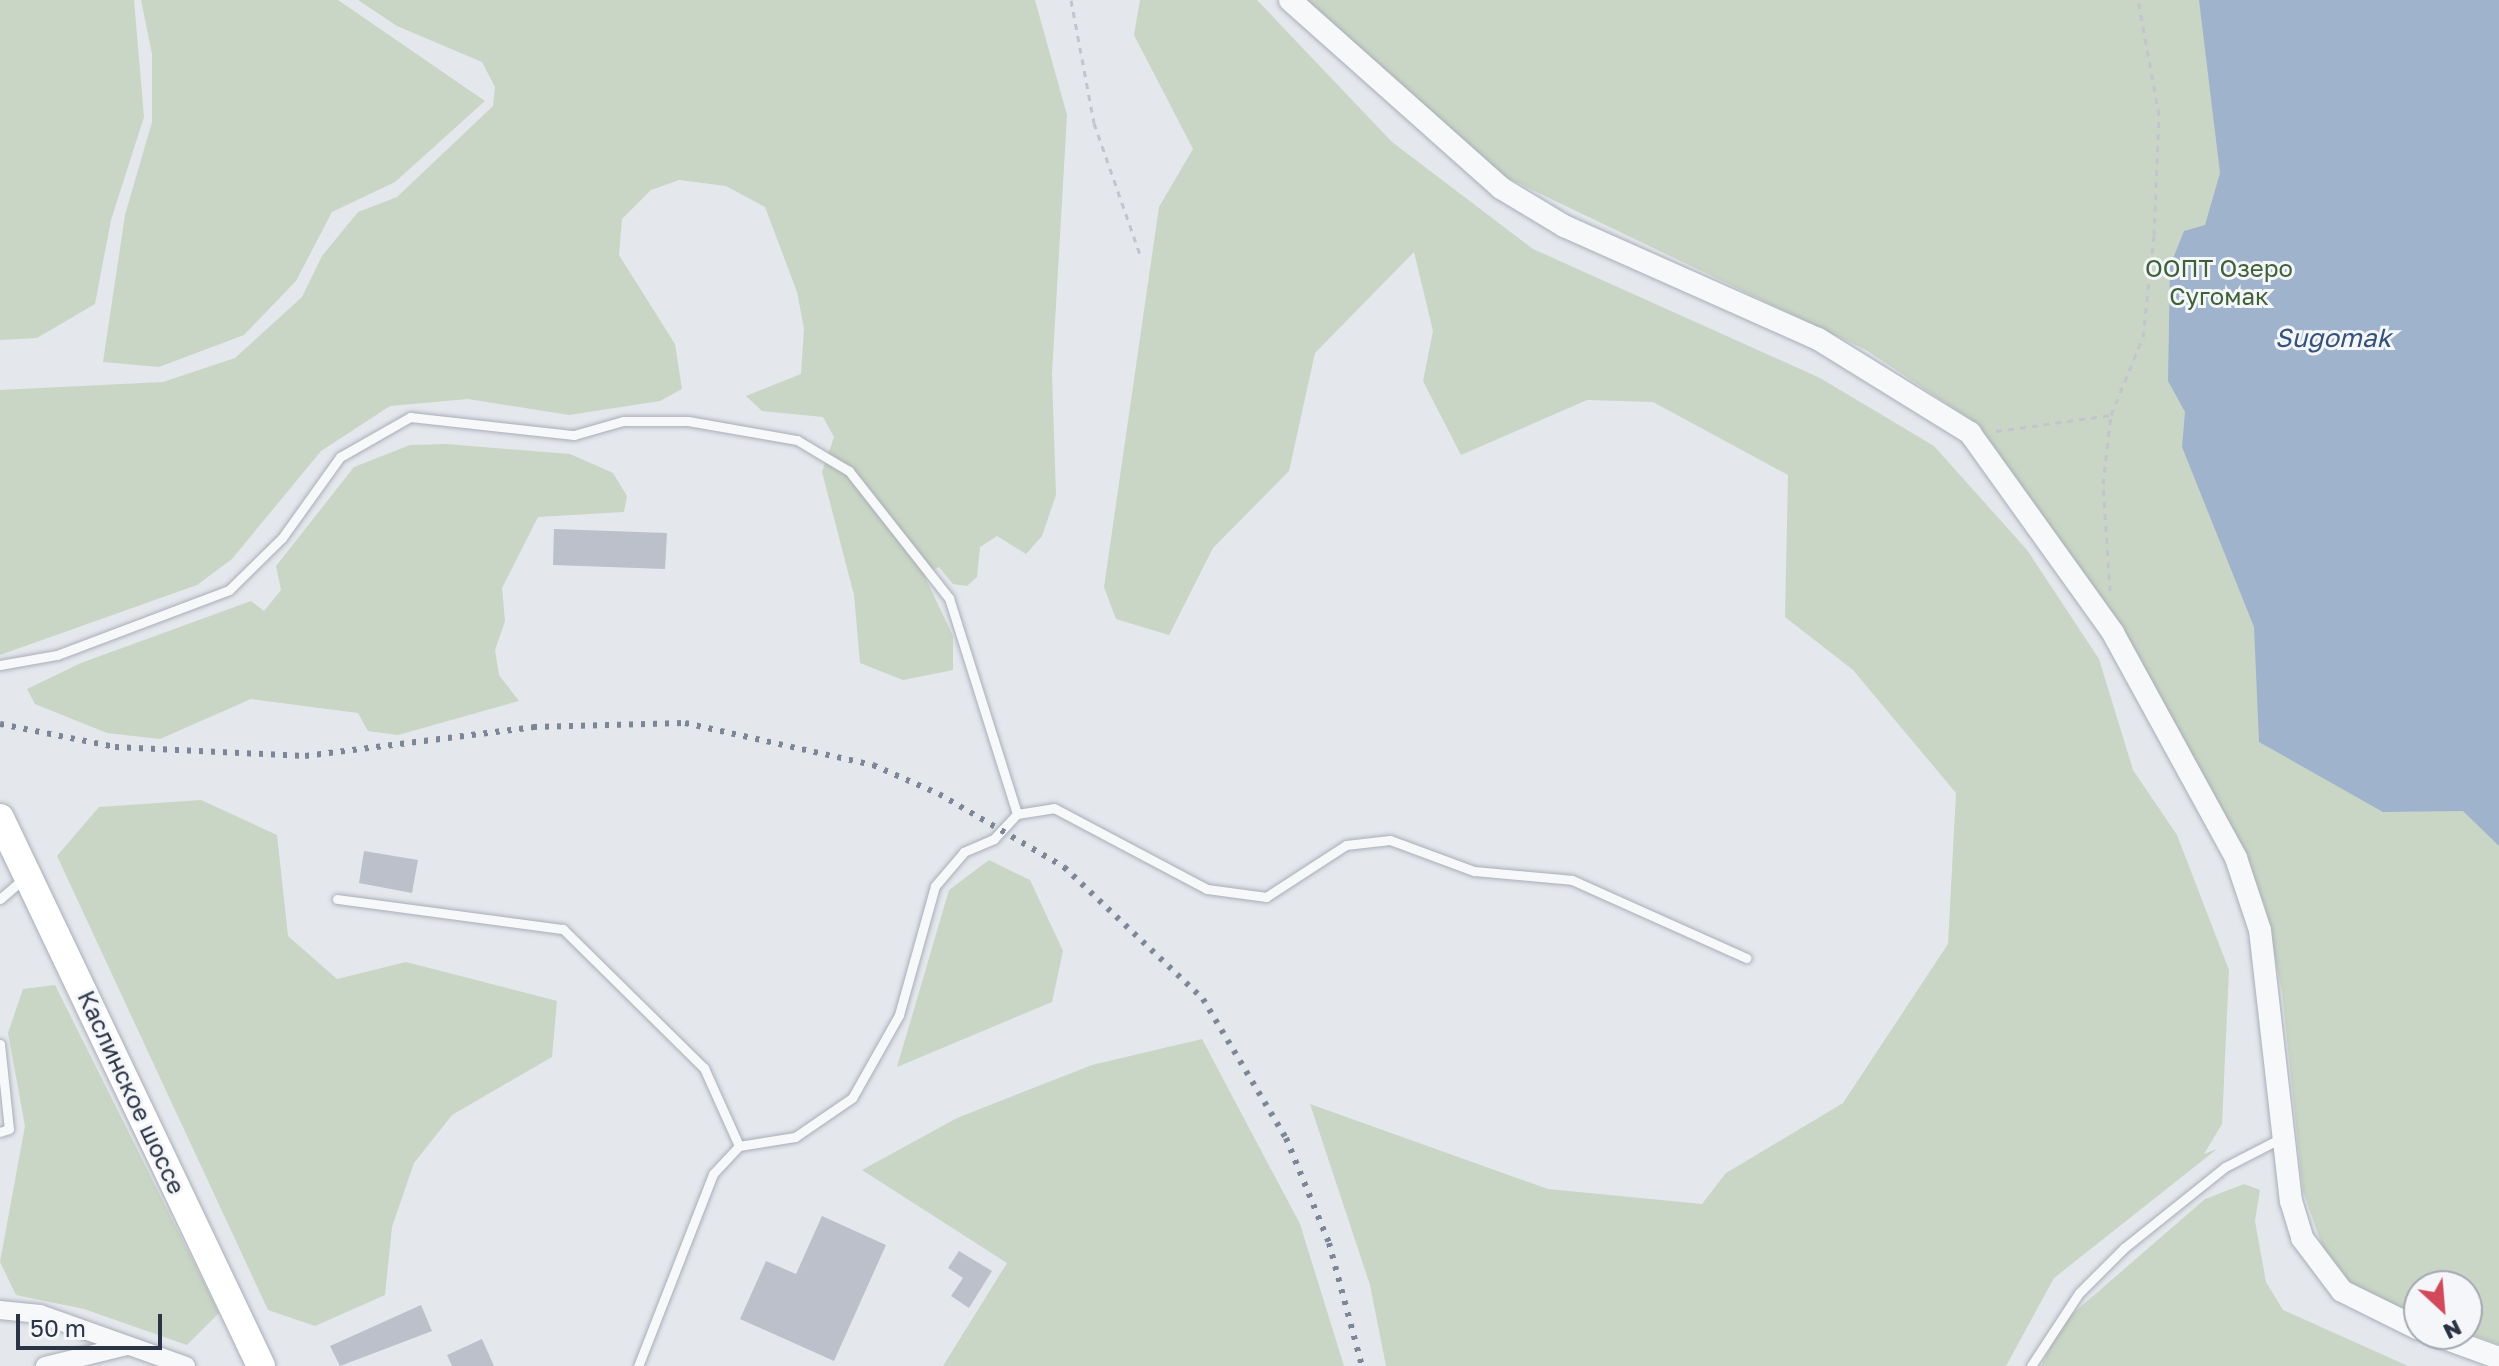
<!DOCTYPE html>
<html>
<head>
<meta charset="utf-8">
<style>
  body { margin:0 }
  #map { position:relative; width:2499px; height:1366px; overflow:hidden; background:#e4e7ec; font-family:"Golos Text",sans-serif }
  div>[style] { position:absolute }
  .green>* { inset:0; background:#c9d6c5 }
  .water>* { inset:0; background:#9fb4cc }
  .building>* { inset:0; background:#bbc0ca }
  .path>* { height:3px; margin-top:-1.5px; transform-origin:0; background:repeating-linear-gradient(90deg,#c2c5cb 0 6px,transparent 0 12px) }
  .roads { filter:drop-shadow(0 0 2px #a9aeb7) drop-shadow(0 0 2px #a9aeb7) }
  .service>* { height:9px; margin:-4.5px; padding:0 4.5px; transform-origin:4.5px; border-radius:4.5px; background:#f7f8fa }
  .minor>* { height:18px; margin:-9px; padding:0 9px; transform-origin:9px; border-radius:9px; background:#f7f8fa }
  .tertiary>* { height:22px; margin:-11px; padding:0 11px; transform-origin:11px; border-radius:11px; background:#f7f8fa }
  .primary>* { height:28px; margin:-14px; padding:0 14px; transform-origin:14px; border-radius:14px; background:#fff }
  .rail>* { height:6px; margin-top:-3px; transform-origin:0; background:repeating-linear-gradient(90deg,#7d8696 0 4px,transparent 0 12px) }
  span { translate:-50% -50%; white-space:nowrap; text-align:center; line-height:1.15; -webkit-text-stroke:6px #f4f6f9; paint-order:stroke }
  .park-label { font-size:24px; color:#3f6138 }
  .street-label { font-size:24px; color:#2b3445 }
  .water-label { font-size:26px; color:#34527a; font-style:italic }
  .north { position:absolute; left:2403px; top:1270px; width:80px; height:80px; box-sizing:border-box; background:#f4f6f9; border:2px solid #a4a8b1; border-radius:50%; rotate:154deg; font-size:22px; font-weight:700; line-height:32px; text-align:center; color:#2b3445 }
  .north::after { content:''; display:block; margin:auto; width:28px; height:36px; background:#d1495b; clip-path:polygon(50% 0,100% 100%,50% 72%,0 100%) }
  .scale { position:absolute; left:16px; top:1314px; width:146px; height:36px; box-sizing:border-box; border:4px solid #2b3445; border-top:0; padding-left:10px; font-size:24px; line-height:28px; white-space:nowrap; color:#2b3445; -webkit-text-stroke:6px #f4f6f9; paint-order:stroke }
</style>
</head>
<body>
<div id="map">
  <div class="green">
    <i style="clip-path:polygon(0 0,134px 0,144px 117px,111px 220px,95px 304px,37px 338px,0 340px)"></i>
    <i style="clip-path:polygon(141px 0,338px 0,485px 101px,395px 182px,332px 212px,296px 281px,244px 335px,159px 367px,103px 362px,125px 215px,152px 122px,152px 54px)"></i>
    <i style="clip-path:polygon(358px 0,1035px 0,1067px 115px,1052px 374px,1056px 495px,1042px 536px,1026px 554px,997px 536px,980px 547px,977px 577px,967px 586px,953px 584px,939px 567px,924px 575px,953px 636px,953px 670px,903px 680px,860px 663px,854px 595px,822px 472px,834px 437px,823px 417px,762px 411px,746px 396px,801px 374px,804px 329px,797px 292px,765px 207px,726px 186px,679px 180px,651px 190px,622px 219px,619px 255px,675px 344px,682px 389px,660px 401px,569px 415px,468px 399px,390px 406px,321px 451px,232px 559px,197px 585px,0 655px,0 390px,163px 382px,235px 358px,302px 297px,322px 256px,358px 212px,397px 197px,493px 106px,495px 87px,482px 62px,397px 26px)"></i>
    <i style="clip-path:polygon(1140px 0,1257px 0,1392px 142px,1533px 249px,1820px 378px,1934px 446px,2027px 550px,2099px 659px,2133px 770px,2177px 835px,2229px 970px,2222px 1124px,2204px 1154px,2217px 1149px,2054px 1278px,2006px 1366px,1386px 1366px,1370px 1285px,1310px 1104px,1548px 1189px,1702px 1204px,1726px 1173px,1843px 1103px,1948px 944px,1956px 793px,1853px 670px,1785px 617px,1788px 475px,1653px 402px,1587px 400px,1461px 455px,1423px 381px,1433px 331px,1414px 252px,1315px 353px,1289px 471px,1213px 548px,1169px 635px,1116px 619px,1104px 587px,1159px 207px,1193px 149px,1134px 35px)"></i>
    <i style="clip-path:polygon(1307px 0,2499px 0,2499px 1344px,2467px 1333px,2467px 1286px,2419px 1286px,2419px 1316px,2347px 1282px,2326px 1257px,2303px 1191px,2282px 992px,2265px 907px,2243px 850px,2121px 630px,1976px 423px,1866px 350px,1495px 172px)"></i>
    <i style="clip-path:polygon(446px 444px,570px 454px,613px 473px,627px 496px,624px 512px,538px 517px,502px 588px,505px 621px,495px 650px,499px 675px,519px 701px,398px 735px,368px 731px,358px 713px,251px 699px,160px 739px,107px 733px,35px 704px,27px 689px,81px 663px,251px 601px,264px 611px,281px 590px,276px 566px,354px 467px,410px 445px)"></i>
    <i style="clip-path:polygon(201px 800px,277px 835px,288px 936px,337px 979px,406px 962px,557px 1001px,552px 1057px,452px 1115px,414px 1163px,392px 1227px,385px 1295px,315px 1326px,268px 1310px,57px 856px,99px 807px)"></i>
    <i style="clip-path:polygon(989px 860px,1030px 880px,1063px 951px,1052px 1002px,897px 1067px,949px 890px)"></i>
    <i style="clip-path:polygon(55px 985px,219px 1313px,187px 1345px,84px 1309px,16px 1295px,0 1262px,25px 1126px,8px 1033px,23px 989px)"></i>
    <i style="clip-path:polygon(1202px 1039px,1300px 1224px,1344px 1366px,943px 1366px,1007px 1263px,862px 1170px,957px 1118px,1092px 1065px)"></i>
    <i style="clip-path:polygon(2244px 1184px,2260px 1190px,2255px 1221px,2266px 1282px,2283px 1310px,2408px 1366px,2041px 1366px,2063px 1322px,2205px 1199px)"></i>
  </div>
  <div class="water">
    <i style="clip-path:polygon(2199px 0,2499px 0,2499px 846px,2463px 811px,2383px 812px,2259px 742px,2254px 627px,2182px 447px,2185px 412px,2168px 381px,2170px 266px,2184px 231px,2205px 225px,2220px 173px)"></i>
  </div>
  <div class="building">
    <i style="clip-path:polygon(554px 529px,667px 533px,665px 569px,553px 565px)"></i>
    <i style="clip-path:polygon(364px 851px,418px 860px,412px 893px,359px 883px)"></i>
    <i style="clip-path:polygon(822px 1216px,886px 1245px,834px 1361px,740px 1319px,766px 1261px,796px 1274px)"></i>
    <i style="clip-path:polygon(959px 1251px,992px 1271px,969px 1308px,951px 1296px,963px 1278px,948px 1268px)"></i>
    <i style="clip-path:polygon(421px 1305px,432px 1331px,340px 1366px,330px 1346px)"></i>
    <i style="clip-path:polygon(482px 1339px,494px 1366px,452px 1366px,447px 1355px)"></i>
  </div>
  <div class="path">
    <i style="left:1071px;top:0;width:125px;rotate:79.4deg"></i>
    <i style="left:1094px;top:123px;width:142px;rotate:70.7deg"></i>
    <i style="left:1996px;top:431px;width:116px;rotate:-7.9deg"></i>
    <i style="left:2110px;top:591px;width:107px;rotate:-93.7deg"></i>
    <i style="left:2103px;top:484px;width:69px;rotate:-83.4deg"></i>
    <i style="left:2111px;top:415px;width:84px;rotate:-67.7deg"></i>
    <i style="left:2143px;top:337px;width:103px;rotate:-83.8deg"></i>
    <i style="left:2154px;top:235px;width:120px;rotate:-87.6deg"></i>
    <i style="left:2159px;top:115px;width:117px;rotate:-100.3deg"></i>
  </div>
  <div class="roads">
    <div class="service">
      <i style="left:0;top:665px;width:58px;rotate:-10deg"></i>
      <i style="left:57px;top:655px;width:184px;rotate:-20.7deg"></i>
      <i style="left:229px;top:590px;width:74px;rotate:-44.5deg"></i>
      <i style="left:282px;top:538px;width:100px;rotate:-54.4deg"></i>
      <i style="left:340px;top:457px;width:81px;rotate:-29.7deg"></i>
      <i style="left:410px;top:417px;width:165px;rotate:6.3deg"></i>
      <i style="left:574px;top:435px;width:51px;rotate:-15.9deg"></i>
      <i style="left:623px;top:421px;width:65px"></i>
      <i style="left:688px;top:421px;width:111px;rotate:9.9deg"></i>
      <i style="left:797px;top:440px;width:61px;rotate:30.8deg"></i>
      <i style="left:849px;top:471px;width:162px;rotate:51.8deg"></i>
      <i style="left:949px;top:598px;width:226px;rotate:72.5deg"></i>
      <i style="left:1017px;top:814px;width:34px;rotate:133deg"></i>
      <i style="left:994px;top:839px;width:33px;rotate:157deg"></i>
      <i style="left:964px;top:852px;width:45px;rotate:130.5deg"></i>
      <i style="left:935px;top:886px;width:134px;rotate:105.6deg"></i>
      <i style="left:899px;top:1015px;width:95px;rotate:119.5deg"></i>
      <i style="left:852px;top:1098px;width:69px;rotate:145.6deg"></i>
      <i style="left:795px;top:1137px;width:57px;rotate:170.9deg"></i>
      <i style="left:739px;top:1146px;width:38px;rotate:133deg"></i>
      <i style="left:713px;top:1174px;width:206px;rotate:111.3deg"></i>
      <i style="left:1017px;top:814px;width:37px;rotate:-9deg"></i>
      <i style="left:1054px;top:808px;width:173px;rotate:27.9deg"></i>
      <i style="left:1207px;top:889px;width:60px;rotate:7.7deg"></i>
      <i style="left:1266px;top:897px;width:95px;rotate:-33deg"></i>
      <i style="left:1346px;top:845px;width:44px;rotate:-6.5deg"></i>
      <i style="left:1390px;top:840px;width:90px;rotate:20.3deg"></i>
      <i style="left:1474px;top:871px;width:98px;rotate:5.2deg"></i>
      <i style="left:1572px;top:880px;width:191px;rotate:24.1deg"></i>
      <i style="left:0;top:899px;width:32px;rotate:-41deg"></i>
      <i style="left:337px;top:899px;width:228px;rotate:7.6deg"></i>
      <i style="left:563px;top:929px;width:198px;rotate:44.6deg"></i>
      <i style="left:704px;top:1068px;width:85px;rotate:65.8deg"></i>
      <i style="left:0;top:1044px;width:85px;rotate:84deg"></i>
      <i style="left:9px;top:1129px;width:9px;rotate:162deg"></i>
      <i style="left:2031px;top:1366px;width:87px;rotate:-56.7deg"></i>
      <i style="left:2079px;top:1293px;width:64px;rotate:-45deg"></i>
      <i style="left:2124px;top:1248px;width:129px;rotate:-38.7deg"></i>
      <i style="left:2225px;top:1167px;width:65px;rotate:-27.3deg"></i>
    </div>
    <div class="minor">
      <i style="left:0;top:1310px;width:40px;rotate:5.7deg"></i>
      <i style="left:40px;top:1314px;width:155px;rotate:19.6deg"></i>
      <i style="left:45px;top:1366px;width:84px;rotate:-13.7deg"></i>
    </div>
    <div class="tertiary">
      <i style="left:1290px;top:0;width:283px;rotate:41.7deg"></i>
      <i style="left:1501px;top:188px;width:74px;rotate:31.1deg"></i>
      <i style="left:1564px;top:226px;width:278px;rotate:24deg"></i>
      <i style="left:1818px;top:339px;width:179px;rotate:31.7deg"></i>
      <i style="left:1970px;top:433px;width:246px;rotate:54.4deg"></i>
      <i style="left:2113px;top:633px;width:256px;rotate:61.3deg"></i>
      <i style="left:2236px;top:858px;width:76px;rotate:71.6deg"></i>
      <i style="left:2260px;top:930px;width:273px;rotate:83.5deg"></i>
      <i style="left:2291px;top:1201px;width:39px;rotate:73deg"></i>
      <i style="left:2302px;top:1238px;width:66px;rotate:53deg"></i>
      <i style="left:2342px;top:1291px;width:86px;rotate:26.3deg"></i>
      <i style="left:2433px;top:1334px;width:70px;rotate:20deg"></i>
    </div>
    <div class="primary">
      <i style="left:0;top:818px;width:607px;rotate:64.53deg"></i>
    </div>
  </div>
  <div class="rail">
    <i style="left:0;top:724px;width:117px;rotate:11.3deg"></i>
    <i style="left:115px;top:747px;width:190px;rotate:2.7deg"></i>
    <i style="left:305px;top:756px;width:230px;rotate:-7.2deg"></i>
    <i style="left:533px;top:727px;width:152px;rotate:-1.5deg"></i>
    <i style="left:685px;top:723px;width:193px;rotate:12.6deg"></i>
    <i style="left:873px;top:765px;width:72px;rotate:23.7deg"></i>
    <i style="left:939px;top:794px;width:145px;rotate:30.3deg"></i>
    <i style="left:1064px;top:867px;width:192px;rotate:43.5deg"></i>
    <i style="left:1203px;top:999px;width:162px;rotate:59.2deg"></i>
    <i style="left:1286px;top:1138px;width:113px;rotate:67.7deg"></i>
    <i style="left:1329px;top:1243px;width:127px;rotate:75deg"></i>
  </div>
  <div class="park-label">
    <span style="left:2219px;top:282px">ООПТ Озеро<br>Сугомак</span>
  </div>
  <div class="street-label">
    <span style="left:132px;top:1092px;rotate:65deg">Каслинское шоссе</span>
  </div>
  <div class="water-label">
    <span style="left:2333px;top:338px">Sugomak</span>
  </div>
  <div class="north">N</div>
  <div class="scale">50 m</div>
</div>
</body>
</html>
